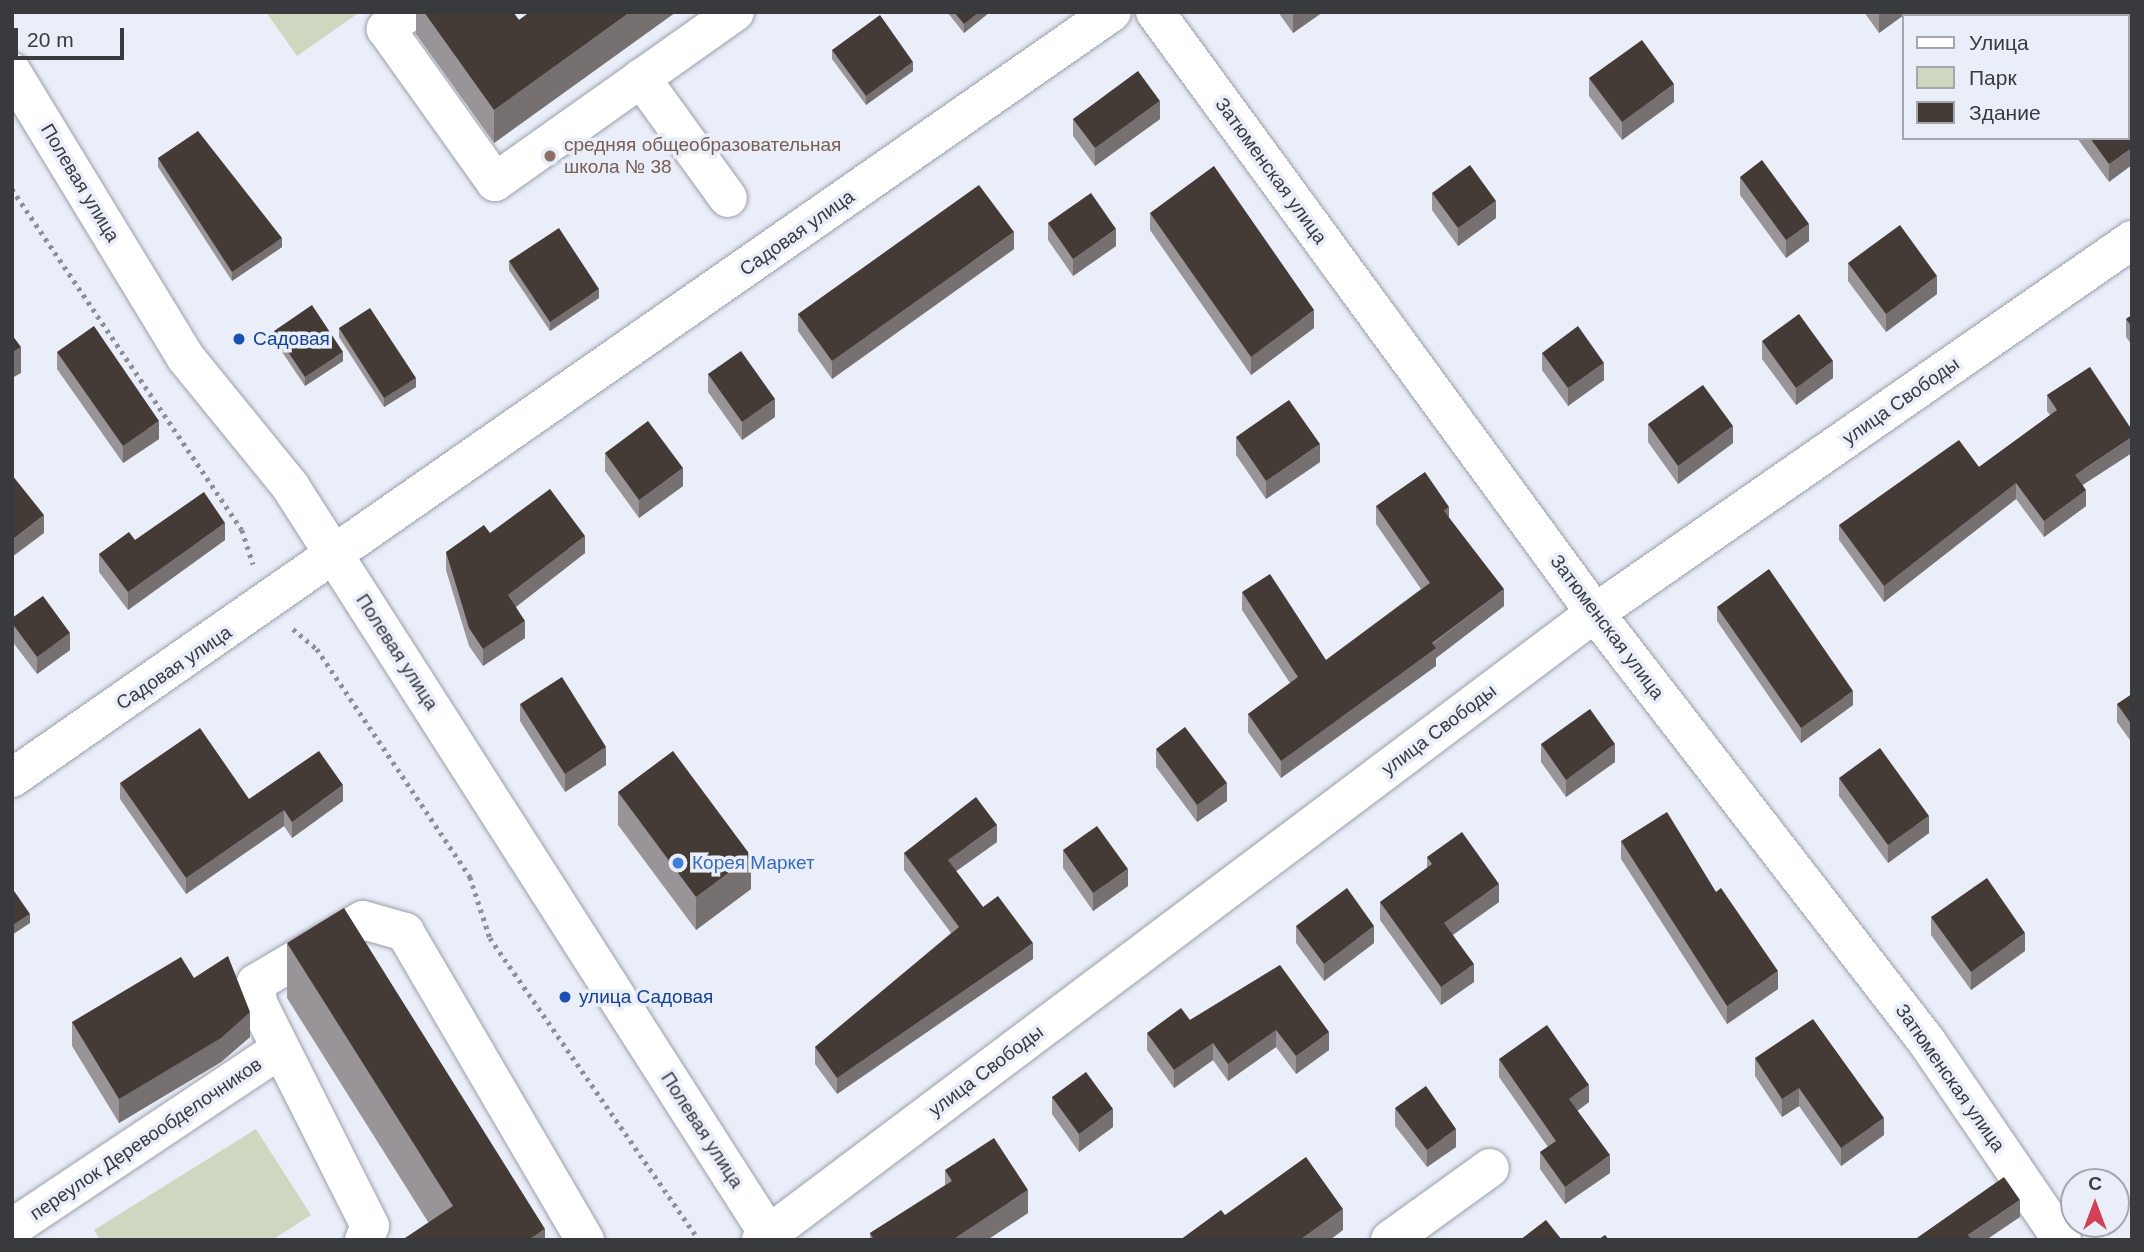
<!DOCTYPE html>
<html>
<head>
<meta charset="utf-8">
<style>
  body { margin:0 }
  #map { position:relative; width:2144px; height:1252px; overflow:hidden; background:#eaeef9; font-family:Helvetica,sans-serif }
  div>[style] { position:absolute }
  .green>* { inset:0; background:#ced8c1 }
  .path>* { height:4.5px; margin-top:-2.25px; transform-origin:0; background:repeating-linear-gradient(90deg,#8e9098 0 3.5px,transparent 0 8.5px) }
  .roads { filter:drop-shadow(0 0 2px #9c9faa) drop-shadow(0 0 2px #9c9faa) }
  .minor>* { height:38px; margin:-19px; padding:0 19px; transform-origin:19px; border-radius:19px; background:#fff }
  .wall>* { inset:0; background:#989498 }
  .shaded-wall>* { inset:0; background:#767170 }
  .building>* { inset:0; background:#453b36 }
  .dots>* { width:19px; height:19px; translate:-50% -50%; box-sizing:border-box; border:4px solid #eaeef9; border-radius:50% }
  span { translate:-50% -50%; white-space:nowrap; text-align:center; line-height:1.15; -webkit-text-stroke:7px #eaeef9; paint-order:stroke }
  .education-label { font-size:19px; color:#785e54 }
  .left { translate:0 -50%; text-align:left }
  .street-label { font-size:19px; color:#393a3e }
  .transit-label { font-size:19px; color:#164399 }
  .shop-label { font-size:19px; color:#366cbe }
  .frame { position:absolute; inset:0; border:14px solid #393a3e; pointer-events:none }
  .legend { position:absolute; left:1902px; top:14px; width:228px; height:126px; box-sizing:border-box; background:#eaeef9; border:2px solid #a3a6ae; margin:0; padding:9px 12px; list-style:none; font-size:21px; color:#393a3e }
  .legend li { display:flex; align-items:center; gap:14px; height:35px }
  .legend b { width:35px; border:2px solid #a3a6ae }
  .north { position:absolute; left:2060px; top:1168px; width:70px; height:70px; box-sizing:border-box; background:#eaeef9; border:2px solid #a3a6ae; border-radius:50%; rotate:0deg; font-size:19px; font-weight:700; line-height:28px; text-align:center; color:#393a3e }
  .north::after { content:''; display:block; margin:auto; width:24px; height:32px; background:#d24254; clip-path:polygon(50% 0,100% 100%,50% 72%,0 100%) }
  .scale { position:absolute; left:14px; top:28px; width:110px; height:32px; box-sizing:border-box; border:4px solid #393a3e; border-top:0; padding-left:9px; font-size:21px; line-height:24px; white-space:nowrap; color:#393a3e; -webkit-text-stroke:5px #eaeef9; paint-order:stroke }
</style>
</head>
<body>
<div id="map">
  <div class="green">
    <i style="clip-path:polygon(266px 12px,360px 12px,297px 56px)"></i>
    <i style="clip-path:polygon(256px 1129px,311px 1215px,272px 1240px,100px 1240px,94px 1230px)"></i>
  </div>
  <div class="path">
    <i style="left:12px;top:189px;width:411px;rotate:56deg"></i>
    <i style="left:242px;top:530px;width:36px;rotate:72deg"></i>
    <i style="left:293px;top:629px;width:31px;rotate:40deg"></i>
    <i style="left:317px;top:649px;width:275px;rotate:56.1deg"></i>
    <i style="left:470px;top:877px;width:64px;rotate:71.8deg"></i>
    <i style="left:490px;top:938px;width:367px;rotate:55.3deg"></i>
  </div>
  <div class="roads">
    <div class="minor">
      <i style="left:409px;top:12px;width:29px;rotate:144deg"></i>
      <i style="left:386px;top:29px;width:188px;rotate:54.5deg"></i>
      <i style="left:495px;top:182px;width:294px;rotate:-35.3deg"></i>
      <i style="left:1155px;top:12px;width:745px;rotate:53.79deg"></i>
      <i style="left:1595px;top:613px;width:542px;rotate:52.26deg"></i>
      <i style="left:1927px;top:1042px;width:240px;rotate:55.7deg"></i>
      <i style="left:2039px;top:12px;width:4px;rotate:63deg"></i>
      <i style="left:12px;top:72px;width:335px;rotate:58.7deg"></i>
      <i style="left:186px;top:358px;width:165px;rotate:50.9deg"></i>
      <i style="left:290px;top:486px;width:895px;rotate:57.41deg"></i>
      <i style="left:641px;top:78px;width:148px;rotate:54.1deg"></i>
      <i style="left:2128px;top:125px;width:6px;rotate:45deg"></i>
      <i style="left:12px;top:778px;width:1340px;rotate:-34.85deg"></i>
      <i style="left:12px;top:1228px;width:322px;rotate:-33.7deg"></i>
      <i style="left:364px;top:1240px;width:15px;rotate:-67deg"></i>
      <i style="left:370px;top:1226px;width:250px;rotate:-116.7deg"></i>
      <i style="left:258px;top:1003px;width:20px;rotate:-96deg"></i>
      <i style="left:256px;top:983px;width:124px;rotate:-30.5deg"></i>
      <i style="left:363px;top:920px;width:44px;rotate:15.9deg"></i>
      <i style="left:405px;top:932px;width:357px;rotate:59.7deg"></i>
      <i style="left:761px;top:1240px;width:1043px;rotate:-36.94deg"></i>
      <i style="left:1595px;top:613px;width:654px;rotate:-34.78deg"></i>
      <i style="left:1390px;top:1240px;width:123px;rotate:-35.8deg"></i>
    </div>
  </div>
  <div class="wall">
    <i style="clip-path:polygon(416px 12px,513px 12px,519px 20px,530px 12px,676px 12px,494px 143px,416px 34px)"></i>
    <i style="clip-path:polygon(947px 12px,990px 12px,964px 33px)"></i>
    <i style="clip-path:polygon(1278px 12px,1323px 12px,1293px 33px)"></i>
    <i style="clip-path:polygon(1864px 12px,1908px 12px,1879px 33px)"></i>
    <i style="clip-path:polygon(832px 50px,913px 71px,866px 105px,832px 59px)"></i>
    <i style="clip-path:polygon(1589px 78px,1674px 102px,1622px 140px,1589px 96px)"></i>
    <i style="clip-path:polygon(1073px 119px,1160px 119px,1095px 166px,1073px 136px)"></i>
    <i style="clip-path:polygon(2077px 138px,2128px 138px,2109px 182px)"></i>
    <i style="clip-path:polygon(158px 158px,282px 247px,232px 281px,158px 167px)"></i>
    <i style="clip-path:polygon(1740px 177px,1809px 241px,1786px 258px,1740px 195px)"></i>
    <i style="clip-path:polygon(1432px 193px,1496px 218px,1458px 246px,1432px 210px)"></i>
    <i style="clip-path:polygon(1150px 213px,1314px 328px,1251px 375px,1150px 230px)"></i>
    <i style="clip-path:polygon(1048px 223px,1116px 246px,1073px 276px,1048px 240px)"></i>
    <i style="clip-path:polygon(1014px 249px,832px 379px,798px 331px,798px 314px)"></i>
    <i style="clip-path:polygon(509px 261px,599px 298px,550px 331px,509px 270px)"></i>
    <i style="clip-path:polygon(1848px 263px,1937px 294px,1886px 332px,1848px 281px)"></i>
    <i style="clip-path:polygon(2132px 315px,2132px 345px,2126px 337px,2126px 319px)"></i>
    <i style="clip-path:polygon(339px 328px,416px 387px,384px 407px,339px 337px)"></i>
    <i style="clip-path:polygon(274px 331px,343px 361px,305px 386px,274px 340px)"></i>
    <i style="clip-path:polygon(1762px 341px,1833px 378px,1796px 405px,1762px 359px)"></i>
    <i style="clip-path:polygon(57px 352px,159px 439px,123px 463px,57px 369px)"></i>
    <i style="clip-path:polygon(1542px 353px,1604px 380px,1568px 406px,1542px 370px)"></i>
    <i style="clip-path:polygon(2090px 367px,2083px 485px,2086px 506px,2044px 537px,2016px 499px,1884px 602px,1839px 540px,1839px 525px,1979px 467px,2050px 415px,2047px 411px,2047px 395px)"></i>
    <i style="clip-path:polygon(708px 374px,775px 417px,742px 440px,708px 392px)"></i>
    <i style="clip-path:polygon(1648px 424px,1733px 443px,1678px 484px,1648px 442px)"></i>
    <i style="clip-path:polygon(1236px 437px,1320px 462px,1266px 499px,1236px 455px)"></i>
    <i style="clip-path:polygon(605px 453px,683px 486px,639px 518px,605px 471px)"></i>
    <i style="clip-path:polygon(1376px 506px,1449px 518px,1504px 606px,1436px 658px,1436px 666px,1281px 778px,1248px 732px,1248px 714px,1290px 683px,1242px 610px,1242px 592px,1326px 660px,1421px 589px,1376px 524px)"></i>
    <i style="clip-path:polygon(490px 533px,585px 553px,516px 607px,525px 638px,483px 666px,469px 646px,446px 570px,446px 552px)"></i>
    <i style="clip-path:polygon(135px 540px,225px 540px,128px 610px,99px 572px,99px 554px)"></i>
    <i style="clip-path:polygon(1717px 607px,1853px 705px,1801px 743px,1717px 621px)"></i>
    <i style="clip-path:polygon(12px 618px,70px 650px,37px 674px,12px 641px)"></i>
    <i style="clip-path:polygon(2132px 694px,2132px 743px,2117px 722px,2117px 704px)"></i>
    <i style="clip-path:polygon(520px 704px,606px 765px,565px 792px,520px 721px)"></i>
    <i style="clip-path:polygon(1541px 744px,1615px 762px,1566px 797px,1541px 762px)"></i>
    <i style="clip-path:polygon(1156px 749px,1227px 801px,1197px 822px,1156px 767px)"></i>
    <i style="clip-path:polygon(1839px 778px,1929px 833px,1888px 863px,1839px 796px)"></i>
    <i style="clip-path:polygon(120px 783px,249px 799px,343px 801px,292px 838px,284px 826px,186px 894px,120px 799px)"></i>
    <i style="clip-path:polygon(618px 792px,751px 889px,696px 930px,618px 825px)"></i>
    <i style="clip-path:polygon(1621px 841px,1716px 892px,1778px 989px,1727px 1024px,1621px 859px)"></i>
    <i style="clip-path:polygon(997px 842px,956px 871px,983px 907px,1033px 959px,837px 1094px,815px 1064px,815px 1047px,951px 933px,904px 870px,904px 853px)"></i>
    <i style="clip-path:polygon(1063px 850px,1128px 886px,1093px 911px,1063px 868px)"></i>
    <i style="clip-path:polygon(1427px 857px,1499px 902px,1453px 935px,1474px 982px,1441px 1005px,1380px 920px,1380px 902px,1427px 868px)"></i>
    <i style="clip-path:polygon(1931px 917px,2025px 951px,1971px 990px,1931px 935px)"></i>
    <i style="clip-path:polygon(1296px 926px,1374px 943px,1324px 981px,1296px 943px)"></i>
    <i style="clip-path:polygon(287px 943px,545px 1240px,428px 1222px,287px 998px)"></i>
    <i style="clip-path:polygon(1280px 965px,1329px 1050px,1296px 1074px,1276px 1047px,1228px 1081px,1213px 1060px,1174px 1088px,1147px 1050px,1147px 1033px,1190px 1020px)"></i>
    <i style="clip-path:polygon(194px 978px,250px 1037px,221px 1062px,119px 1123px,72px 1046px,72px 1022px)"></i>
    <i style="clip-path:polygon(1755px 1058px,1884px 1135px,1841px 1166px,1799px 1106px,1782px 1117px,1755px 1076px)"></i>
    <i style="clip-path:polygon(1499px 1059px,1589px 1102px,1577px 1111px,1610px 1173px,1565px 1204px,1540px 1169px,1540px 1152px,1548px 1147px,1499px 1077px)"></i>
    <i style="clip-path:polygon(1052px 1097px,1113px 1127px,1079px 1152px,1052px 1114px)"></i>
    <i style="clip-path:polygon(1395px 1108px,1456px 1147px,1427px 1167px,1395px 1126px)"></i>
    <i style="clip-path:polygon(945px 1170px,1028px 1213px,987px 1240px,870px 1240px,870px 1233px,945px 1185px)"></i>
  </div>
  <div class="shaded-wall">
    <i style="clip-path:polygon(630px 12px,676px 12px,494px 143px,494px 110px)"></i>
    <i style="clip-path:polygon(979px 12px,990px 12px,964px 33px,964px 24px)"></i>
    <i style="clip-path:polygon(1298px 12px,1323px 12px,1293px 33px,1293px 15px)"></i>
    <i style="clip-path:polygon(1883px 12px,1908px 12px,1879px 33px,1879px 15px)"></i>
    <i style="clip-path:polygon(913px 62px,913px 71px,866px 105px,866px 96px)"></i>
    <i style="clip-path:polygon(1674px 84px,1674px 102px,1622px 140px,1622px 122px)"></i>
    <i style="clip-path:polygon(1160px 101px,1160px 119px,1095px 166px,1095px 148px)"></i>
    <i style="clip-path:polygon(2132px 148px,2132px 165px,2109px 182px,2109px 164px)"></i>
    <i style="clip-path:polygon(1496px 201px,1496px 218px,1458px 246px,1458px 228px)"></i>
    <i style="clip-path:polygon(1809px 224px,1809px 241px,1786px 258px,1786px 240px)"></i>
    <i style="clip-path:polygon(1116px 229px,1116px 246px,1073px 276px,1073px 259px)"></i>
    <i style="clip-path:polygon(1014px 232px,1014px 249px,832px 379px,832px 361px)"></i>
    <i style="clip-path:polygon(282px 238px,282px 247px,232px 281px,232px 272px)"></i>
    <i style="clip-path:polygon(1937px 276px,1937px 294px,1886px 332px,1886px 314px)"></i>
    <i style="clip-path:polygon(599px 289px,599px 298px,550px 331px,550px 322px)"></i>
    <i style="clip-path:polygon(1314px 310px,1314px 328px,1251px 375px,1251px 357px)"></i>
    <i style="clip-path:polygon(21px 347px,21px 373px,12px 378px,12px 353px)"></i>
    <i style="clip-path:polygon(343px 352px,343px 361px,305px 386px,305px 377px)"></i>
    <i style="clip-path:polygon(1833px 361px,1833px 378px,1796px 405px,1796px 388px)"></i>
    <i style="clip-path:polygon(1604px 363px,1604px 380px,1568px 406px,1568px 388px)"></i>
    <i style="clip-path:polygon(416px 378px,416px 387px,384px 407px,384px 398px)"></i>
    <i style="clip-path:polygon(775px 399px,775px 417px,742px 440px,742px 422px)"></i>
    <i style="clip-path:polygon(159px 421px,159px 439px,123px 463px,123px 446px)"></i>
    <i style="clip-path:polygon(1733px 426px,1733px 443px,1678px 484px,1678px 466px)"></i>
    <i style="clip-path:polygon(2132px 437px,2132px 453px,2075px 490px,2075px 475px)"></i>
    <i style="clip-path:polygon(1320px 444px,1320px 462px,1266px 499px,1266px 481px)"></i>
    <i style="clip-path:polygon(683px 468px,683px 486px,639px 518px,639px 500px)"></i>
    <i style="clip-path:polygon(2016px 483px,2016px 499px,1884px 602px,1884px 586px)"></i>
    <i style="clip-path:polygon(2086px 490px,2086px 506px,2044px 537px,2044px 521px)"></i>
    <i style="clip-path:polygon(1449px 507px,1449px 524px,1444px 511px)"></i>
    <i style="clip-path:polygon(44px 515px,44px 533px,12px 557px,12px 540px)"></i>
    <i style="clip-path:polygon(225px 523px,225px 540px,128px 610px,128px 592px)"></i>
    <i style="clip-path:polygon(585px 536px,585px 553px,508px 613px,508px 595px)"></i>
    <i style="clip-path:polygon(1504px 589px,1504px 606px,1436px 658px,1436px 666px,1281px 778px,1281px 761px)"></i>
    <i style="clip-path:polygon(525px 621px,525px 638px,483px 666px,483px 649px)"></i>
    <i style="clip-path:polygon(70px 633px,70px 650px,37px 674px,37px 657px)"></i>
    <i style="clip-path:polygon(1853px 691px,1853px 705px,1801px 743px,1801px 728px)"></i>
    <i style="clip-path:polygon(1615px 744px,1615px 762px,1566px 797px,1566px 780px)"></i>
    <i style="clip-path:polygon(606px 747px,606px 765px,565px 792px,565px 774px)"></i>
    <i style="clip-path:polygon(1227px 783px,1227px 801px,1197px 822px,1197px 805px)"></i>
    <i style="clip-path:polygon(343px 785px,343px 801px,292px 838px,292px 822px)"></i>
    <i style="clip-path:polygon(284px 810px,284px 826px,186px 894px,186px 878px)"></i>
    <i style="clip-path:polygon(1929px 816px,1929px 833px,1888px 863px,1888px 845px)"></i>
    <i style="clip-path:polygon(997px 825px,997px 842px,948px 877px,948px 860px)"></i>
    <i style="clip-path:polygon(751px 856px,751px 889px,696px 930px,696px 897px)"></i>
    <i style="clip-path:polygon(1128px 869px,1128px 886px,1093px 911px,1093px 893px)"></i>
    <i style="clip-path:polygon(1499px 884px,1499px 902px,1444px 941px,1444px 923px)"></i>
    <i style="clip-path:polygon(30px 914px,30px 923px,12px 935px,12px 926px)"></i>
    <i style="clip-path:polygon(1374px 926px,1374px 943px,1324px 981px,1324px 964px)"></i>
    <i style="clip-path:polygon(2025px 933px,2025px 951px,1971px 990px,1971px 972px)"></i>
    <i style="clip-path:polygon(1033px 943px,1033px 959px,837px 1094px,837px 1078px)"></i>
    <i style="clip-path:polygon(1474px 964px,1474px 982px,1441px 1005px,1441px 987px)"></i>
    <i style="clip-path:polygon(1778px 971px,1778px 989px,1727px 1024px,1727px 1006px)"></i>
    <i style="clip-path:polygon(250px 1012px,250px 1037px,221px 1062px,119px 1123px,119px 1099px)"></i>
    <i style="clip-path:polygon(1276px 1030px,1276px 1047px,1228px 1081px,1228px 1064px)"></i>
    <i style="clip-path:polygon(1329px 1032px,1329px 1050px,1296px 1074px,1296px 1056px)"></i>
    <i style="clip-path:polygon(1213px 1043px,1213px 1060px,1174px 1088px,1174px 1070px)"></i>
    <i style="clip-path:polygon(1589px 1085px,1589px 1102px,1569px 1117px,1569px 1099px)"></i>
    <i style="clip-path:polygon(1799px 1088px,1799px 1106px,1782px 1117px,1782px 1099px)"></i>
    <i style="clip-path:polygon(1113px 1109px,1113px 1127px,1079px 1152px,1079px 1134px)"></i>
    <i style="clip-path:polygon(1884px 1118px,1884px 1135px,1841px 1166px,1841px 1148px)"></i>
    <i style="clip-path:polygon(1456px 1129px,1456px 1147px,1427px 1167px,1427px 1150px)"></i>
    <i style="clip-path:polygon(1610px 1155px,1610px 1173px,1565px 1204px,1565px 1187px)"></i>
    <i style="clip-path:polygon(1028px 1190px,1028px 1213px,987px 1240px,952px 1240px)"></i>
    <i style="clip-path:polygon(2020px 1200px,2020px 1217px,1986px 1240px,1968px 1240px,1968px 1235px)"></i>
    <i style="clip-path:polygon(1343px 1209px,1343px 1230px,1330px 1240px,1300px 1240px)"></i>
    <i style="clip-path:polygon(545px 1229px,545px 1240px,528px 1240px)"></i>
  </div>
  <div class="building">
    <i style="clip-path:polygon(424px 12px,513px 12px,519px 20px,530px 12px,630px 12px,494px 110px)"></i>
    <i style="clip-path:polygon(954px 12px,979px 12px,964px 24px)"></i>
    <i style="clip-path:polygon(880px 15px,913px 62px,866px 96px,832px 50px)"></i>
    <i style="clip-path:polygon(1642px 40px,1674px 84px,1622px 122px,1589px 78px)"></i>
    <i style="clip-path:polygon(1138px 71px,1160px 101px,1095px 148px,1073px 119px)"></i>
    <i style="clip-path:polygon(198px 131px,282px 238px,232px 272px,158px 158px)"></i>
    <i style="clip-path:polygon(2128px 134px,2132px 137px,2132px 148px,2109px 164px,2090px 138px,2128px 138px)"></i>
    <i style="clip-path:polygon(1762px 160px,1809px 224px,1786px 240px,1740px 177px)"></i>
    <i style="clip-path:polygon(1470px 165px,1496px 201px,1458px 228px,1432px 193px)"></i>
    <i style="clip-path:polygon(1214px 166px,1314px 310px,1251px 357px,1150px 213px)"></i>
    <i style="clip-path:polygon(979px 185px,1014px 232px,832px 361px,798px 314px)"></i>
    <i style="clip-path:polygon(1091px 193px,1116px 229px,1073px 259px,1048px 223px)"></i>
    <i style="clip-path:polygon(1900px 225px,1937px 276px,1886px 314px,1848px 263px)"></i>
    <i style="clip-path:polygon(559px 228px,599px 289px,550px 322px,509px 261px)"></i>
    <i style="clip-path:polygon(312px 305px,343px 352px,305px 377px,274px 331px)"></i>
    <i style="clip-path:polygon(370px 308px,416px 378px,384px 398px,339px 328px)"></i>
    <i style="clip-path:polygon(1799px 314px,1833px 361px,1796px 388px,1762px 341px)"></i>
    <i style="clip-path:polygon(2132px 315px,2132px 327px,2126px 319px)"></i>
    <i style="clip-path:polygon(94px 326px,159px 421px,123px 446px,57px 352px)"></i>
    <i style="clip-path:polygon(1578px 326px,1604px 363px,1568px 388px,1542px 353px)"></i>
    <i style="clip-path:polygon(12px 335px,21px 347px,12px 353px)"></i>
    <i style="clip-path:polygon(741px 351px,775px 399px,742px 422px,708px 374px)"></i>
    <i style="clip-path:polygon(2090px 367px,2132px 430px,2132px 437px,2075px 475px,2086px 490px,2044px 521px,2016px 483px,1884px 586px,1839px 525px,1959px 440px,1979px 467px,2057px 410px,2047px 395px)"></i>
    <i style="clip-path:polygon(1703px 385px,1733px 426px,1678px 466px,1648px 424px)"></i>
    <i style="clip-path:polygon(1289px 400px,1320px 444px,1266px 481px,1236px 437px)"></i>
    <i style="clip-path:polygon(648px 421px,683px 468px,639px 500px,605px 453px)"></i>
    <i style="clip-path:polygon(1425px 472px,1449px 507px,1444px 511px,1504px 589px,1432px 643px,1436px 648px,1281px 761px,1248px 714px,1298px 677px,1242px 592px,1270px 574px,1326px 660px,1430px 583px,1376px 506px)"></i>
    <i style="clip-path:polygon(12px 475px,44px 515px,12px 540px)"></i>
    <i style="clip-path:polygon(550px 489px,585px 536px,508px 595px,525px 621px,483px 649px,469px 628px,446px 552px,484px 525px,490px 533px)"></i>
    <i style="clip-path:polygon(204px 492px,225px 523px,128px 592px,99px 554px,129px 532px,135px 540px)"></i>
    <i style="clip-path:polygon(1769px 569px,1853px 691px,1801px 728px,1717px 607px)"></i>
    <i style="clip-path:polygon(43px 596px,70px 633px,37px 657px,12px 623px,12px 618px)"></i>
    <i style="clip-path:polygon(562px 677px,606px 747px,565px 774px,520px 704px)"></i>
    <i style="clip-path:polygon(2132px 694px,2132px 725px,2117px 704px)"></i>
    <i style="clip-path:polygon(1590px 709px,1615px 744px,1566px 780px,1541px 744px)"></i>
    <i style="clip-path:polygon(1185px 727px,1227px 783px,1197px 805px,1156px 749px)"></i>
    <i style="clip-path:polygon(200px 728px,249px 799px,319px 751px,343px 785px,292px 822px,284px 810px,186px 878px,120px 783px)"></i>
    <i style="clip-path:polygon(1880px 748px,1929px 816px,1888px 845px,1839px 778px)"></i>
    <i style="clip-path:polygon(673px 751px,751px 856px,696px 897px,618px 792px)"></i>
    <i style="clip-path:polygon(976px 797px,997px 825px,948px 860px,983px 907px,998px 896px,1033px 943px,837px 1078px,815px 1047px,959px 927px,904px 853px)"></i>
    <i style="clip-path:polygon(1667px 812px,1716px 892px,1721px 888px,1778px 971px,1727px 1006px,1621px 841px)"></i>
    <i style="clip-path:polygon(1097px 826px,1128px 869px,1093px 893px,1063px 850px)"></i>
    <i style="clip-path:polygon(1462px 832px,1499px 884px,1444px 923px,1474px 964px,1441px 987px,1380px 902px,1432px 864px,1427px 857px)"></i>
    <i style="clip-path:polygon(1987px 878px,2025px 933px,1971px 972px,1931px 917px)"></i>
    <i style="clip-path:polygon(12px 888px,30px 914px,12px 926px)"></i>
    <i style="clip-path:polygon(1347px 888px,1374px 926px,1324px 964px,1296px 926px)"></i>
    <i style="clip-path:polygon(344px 908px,545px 1229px,528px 1240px,402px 1240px,453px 1206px,287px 943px)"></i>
    <i style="clip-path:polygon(228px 956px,250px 1012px,221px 1038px,119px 1099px,72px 1022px,181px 957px,194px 978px)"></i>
    <i style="clip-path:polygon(1280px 965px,1329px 1032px,1296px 1056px,1276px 1030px,1228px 1064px,1213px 1043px,1174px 1070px,1147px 1033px,1181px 1008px,1190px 1020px)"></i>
    <i style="clip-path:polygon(1813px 1019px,1884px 1118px,1841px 1148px,1799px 1088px,1782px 1099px,1755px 1058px)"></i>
    <i style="clip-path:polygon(1547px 1025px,1589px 1085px,1569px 1099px,1610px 1155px,1565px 1187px,1540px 1152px,1556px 1141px,1499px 1059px)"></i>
    <i style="clip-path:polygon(1086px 1072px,1113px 1109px,1079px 1134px,1052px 1097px)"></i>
    <i style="clip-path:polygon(1426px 1086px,1456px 1129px,1427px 1150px,1395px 1108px)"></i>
    <i style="clip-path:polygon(994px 1138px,1028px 1190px,952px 1240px,874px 1240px,870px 1233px,952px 1181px,945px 1170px)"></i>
    <i style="clip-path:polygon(1306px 1157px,1343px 1209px,1300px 1240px,1180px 1240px,1221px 1210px,1225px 1215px)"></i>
    <i style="clip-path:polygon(2004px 1177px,2020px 1200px,1968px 1235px,1972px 1240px,1914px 1240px)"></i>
    <i style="clip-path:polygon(1546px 1220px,1562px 1240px,1520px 1240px)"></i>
    <i style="clip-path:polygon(1605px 1235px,1609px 1240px,1598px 1240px)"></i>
  </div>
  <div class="dots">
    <i style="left:550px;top:156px;background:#8d6e63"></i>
    <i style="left:239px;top:339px;background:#1a4fb4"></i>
    <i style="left:678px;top:863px;background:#3f7fe0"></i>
    <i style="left:565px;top:997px;background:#1a4fb4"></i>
  </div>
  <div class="education-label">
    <span class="left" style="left:564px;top:156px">средняя общеобразовательная<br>школа № 38</span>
  </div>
  <div class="street-label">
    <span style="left:1271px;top:171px;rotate:54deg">Затюменская улица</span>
    <span style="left:80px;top:183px;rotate:59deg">Полевая улица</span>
    <span style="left:797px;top:233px;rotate:-35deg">Садовая улица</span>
    <span style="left:1901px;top:401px;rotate:-35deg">улица Свободы</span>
    <span style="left:1607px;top:627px;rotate:53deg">Затюменская улица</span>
    <span style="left:397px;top:652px;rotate:57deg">Полевая улица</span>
    <span style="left:174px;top:668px;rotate:-34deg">Садовая улица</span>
    <span style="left:1439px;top:730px;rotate:-37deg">улица Свободы</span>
    <span style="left:986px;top:1071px;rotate:-37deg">улица Свободы</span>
    <span style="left:1950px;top:1078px;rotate:55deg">Затюменская улица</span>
    <span style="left:702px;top:1130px;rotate:57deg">Полевая улица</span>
    <span style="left:146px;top:1139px;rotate:-34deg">переулок Деревообделочников</span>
  </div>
  <div class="transit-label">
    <span class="left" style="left:253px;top:339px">Садовая</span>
    <span class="left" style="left:579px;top:997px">улица Садовая</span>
  </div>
  <div class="shop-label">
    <span class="left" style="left:692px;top:863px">Корея Маркет</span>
  </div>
  <div class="frame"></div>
  <ul class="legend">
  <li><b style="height:9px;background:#fff"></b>Улица</li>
  <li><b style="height:19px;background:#ced8c1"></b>Парк</li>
  <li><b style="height:19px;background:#453b36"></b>Здание</li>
  </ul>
  <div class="north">С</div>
  <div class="scale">20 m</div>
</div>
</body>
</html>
